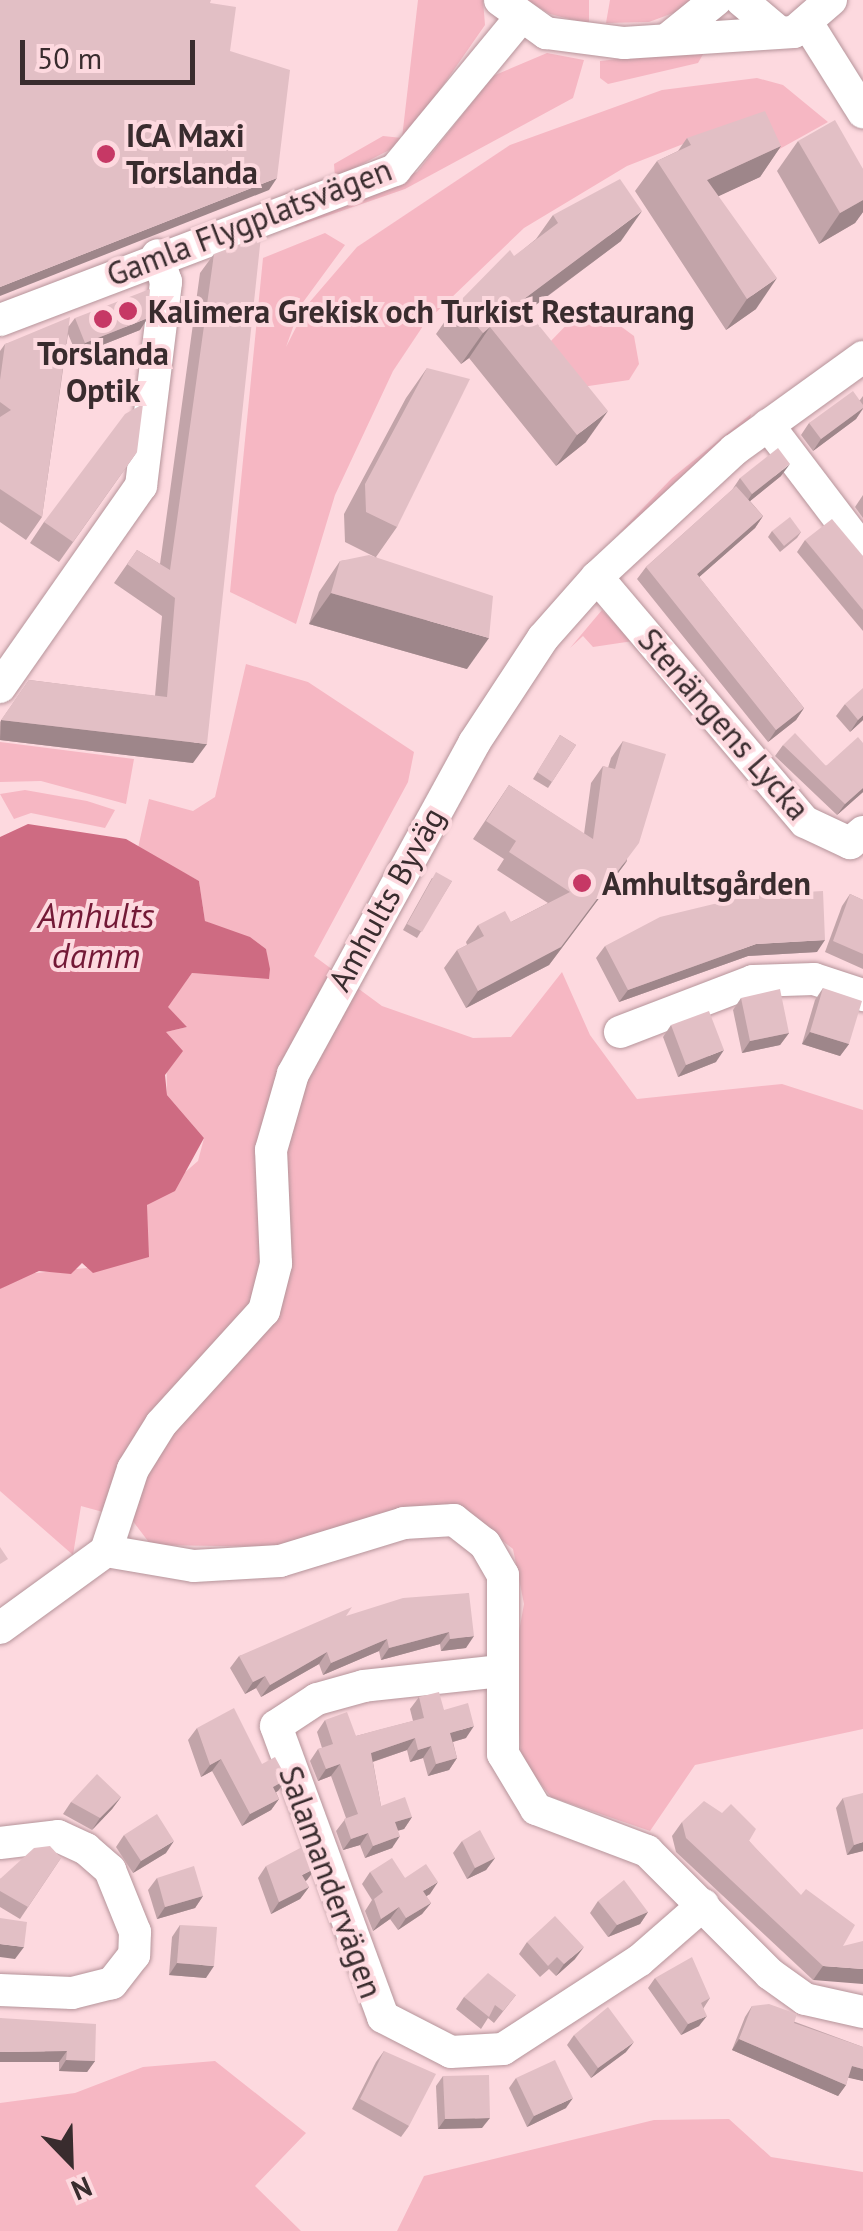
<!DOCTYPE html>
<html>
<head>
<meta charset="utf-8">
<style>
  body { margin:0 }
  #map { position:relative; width:863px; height:2231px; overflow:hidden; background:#fdd9df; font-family:"PT Sans",sans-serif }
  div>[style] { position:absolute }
  .green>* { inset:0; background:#f6b7c3 }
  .water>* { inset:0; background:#ce6b82 }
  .roads { filter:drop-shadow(0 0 2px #b5949a) drop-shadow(0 0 2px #b5949a) }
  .minor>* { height:32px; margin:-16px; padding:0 16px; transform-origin:16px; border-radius:16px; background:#fff }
  .wall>* { inset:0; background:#c2a4a9 }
  .shaded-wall>* { inset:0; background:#9e868a }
  .building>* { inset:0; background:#e2bfc5 }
  .dots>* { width:28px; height:28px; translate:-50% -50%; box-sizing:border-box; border:5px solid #fdd9df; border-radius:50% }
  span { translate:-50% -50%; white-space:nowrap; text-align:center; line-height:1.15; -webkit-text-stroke:8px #fdd9df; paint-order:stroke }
  .poi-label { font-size:32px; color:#392c2e; font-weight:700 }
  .left { translate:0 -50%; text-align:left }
  .street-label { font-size:32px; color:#392c2e }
  .water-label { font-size:35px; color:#731936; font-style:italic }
  .north { position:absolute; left:20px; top:2111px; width:100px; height:100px; -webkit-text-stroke:8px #fdd9df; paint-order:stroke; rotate:157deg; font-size:28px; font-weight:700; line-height:40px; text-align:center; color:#392c2e }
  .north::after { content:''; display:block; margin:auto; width:35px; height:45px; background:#392c2e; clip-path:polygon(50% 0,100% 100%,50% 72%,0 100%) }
  .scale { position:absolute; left:20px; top:40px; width:175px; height:45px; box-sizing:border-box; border:5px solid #392c2e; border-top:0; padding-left:12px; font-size:30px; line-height:35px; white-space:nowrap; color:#392c2e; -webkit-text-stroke:8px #fdd9df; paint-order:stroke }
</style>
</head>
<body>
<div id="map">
  <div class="green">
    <i style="clip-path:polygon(418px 0,483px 0,485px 25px,403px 143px,335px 178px,334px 164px,383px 136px,402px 138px)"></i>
    <i style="clip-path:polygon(526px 0,589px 0,589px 24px,550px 14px)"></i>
    <i style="clip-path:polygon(610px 0,690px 0,692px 6px,649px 22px,606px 23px)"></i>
    <i style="clip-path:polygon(706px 49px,698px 63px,608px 84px,600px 78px,600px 61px)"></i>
    <i style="clip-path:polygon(547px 53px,584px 60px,573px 98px,405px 189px,295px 227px,301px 217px,417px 172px,493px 76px)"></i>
    <i style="clip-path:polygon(757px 78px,783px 85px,828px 122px,767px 156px,742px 121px,627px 166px,524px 228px,425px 323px,393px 371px,335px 495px,296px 624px,230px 592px,263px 258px,325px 233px,345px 245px,301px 305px,286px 347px,308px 304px,357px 247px,510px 145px,662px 90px)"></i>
    <i style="clip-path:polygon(577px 314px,608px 317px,634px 336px,639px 364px,629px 380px,582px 387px,548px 344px)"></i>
    <i style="clip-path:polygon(751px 414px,749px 423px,617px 535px,672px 478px)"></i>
    <i style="clip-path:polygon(602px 610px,633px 641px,593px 647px,583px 636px,570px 648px)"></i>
    <i style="clip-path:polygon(246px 664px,308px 682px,414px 752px,408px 782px,314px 956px,382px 1006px,473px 1038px,511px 1037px,562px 972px,590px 1035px,637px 1099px,782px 1084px,863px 1110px,863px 1729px,695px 1765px,650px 1831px,551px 1797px,521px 1759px,514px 1659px,524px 1604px,513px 1549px,456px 1504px,406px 1507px,288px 1547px,151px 1545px,132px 1520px,81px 1506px,73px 1555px,0 1491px,0 1289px,25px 1274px,97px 1267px,143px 1226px,147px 1205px,198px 1161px,204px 1138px,167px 1095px,166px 1032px,187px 1027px,167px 1007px,192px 973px,269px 978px,266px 949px,205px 921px,199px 881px,138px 848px,149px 799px,193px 811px,215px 797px)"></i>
    <i style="clip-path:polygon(0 742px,134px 759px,126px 804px,41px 781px,0 782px)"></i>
    <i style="clip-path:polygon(25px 790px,87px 801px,115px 810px,105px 828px,31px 813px,14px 819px,0 794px)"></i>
    <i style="clip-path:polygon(215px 2061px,306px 2133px,255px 2186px,301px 2231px,0 2231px,0 2103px,75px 2093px,143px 2067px)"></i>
    <i style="clip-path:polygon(729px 2119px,771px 2157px,863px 2172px,863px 2231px,397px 2231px,424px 2176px,654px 2120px)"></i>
  </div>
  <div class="water">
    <i style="clip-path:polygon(28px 824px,126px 839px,199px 881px,205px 921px,250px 937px,266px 949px,270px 969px,269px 979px,192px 973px,168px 1007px,187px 1027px,166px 1032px,183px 1051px,165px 1075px,167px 1095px,204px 1138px,175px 1191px,147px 1205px,149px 1257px,93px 1273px,82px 1263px,71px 1274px,39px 1271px,0 1289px,0 837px)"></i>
  </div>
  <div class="roads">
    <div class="minor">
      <i style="left:500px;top:0;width:57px;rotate:35.7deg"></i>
      <i style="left:546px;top:33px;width:79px;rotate:7.3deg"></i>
      <i style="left:624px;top:43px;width:170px;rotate:-3.7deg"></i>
      <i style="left:794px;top:32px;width:49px;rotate:-40.9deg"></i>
      <i style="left:741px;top:0;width:50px;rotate:40.1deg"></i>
      <i style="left:809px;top:26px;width:102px;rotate:57.9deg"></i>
      <i style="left:669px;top:38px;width:60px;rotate:-39deg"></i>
      <i style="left:0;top:320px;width:423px;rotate:-20.8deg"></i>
      <i style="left:395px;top:170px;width:198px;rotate:-50.5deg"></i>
      <i style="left:768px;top:425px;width:157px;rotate:52.8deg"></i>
      <i style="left:597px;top:577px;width:321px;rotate:49.7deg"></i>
      <i style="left:805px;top:822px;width:50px;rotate:25deg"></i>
      <i style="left:850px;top:843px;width:17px;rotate:-40deg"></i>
      <i style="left:0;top:687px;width:246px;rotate:-55deg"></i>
      <i style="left:141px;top:486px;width:206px;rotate:-83deg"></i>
      <i style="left:166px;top:282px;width:28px;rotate:-108deg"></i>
      <i style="left:620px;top:1032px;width:142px;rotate:-21deg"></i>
      <i style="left:753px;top:981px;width:61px;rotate:-1.9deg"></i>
      <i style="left:814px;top:979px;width:52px;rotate:18.1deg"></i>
      <i style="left:106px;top:1551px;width:86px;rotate:-71.8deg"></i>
      <i style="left:133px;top:1469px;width:53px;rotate:-58.1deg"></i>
      <i style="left:161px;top:1424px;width:153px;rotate:-47.7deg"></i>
      <i style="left:264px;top:1311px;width:49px;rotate:-75.7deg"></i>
      <i style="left:276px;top:1264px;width:114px;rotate:-92.5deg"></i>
      <i style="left:271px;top:1150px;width:79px;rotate:-73.9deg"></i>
      <i style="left:293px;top:1074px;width:377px;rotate:-61.3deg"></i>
      <i style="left:474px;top:743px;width:126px;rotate:-56.7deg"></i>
      <i style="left:543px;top:638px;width:81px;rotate:-48.5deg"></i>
      <i style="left:597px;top:577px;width:187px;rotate:-42.8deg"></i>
      <i style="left:734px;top:450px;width:159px;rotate:-35.8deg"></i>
      <i style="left:0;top:1628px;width:131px;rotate:-36deg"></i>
      <i style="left:106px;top:1551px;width:89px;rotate:9.7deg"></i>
      <i style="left:194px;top:1566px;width:86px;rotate:-3.3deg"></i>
      <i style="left:280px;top:1561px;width:130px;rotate:-17deg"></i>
      <i style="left:404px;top:1523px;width:50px;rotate:-3.4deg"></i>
      <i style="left:454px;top:1520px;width:39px;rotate:38deg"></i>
      <i style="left:485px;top:1544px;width:36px;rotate:60deg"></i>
      <i style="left:503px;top:1575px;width:179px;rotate:90deg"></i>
      <i style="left:503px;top:1754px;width:64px;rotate:59deg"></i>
      <i style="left:536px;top:1809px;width:119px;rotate:20.7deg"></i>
      <i style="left:647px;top:1851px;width:174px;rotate:45deg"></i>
      <i style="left:770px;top:1974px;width:43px;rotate:35.5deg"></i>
      <i style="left:805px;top:1999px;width:59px;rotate:12.6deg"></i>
      <i style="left:501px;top:1671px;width:138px;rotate:173.8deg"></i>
      <i style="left:364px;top:1686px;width:49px;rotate:164.5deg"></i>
      <i style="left:317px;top:1699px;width:49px;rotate:146.6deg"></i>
      <i style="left:276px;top:1726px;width:310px;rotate:69.8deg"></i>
      <i style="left:383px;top:2017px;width:76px;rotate:27.2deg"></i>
      <i style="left:451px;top:2052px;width:52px;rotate:-3.3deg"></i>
      <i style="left:503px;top:2049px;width:163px;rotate:-33deg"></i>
      <i style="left:640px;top:1960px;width:84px;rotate:-41.1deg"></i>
      <i style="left:0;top:1843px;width:58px;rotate:-6.9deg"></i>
      <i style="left:58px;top:1836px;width:31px;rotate:25deg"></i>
      <i style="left:86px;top:1849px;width:32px;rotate:41deg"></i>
      <i style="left:110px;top:1870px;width:67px;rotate:68deg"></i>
      <i style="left:135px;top:1932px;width:23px;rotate:92deg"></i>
      <i style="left:134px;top:1955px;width:36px;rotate:128deg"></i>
      <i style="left:112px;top:1983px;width:41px;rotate:166deg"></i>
      <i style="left:72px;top:1993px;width:72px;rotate:-177.6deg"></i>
    </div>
  </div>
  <div class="wall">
    <i style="clip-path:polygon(687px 138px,781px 146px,760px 177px,718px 196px,756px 309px,726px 330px,635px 191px,657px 161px,678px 151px)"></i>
    <i style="clip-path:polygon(798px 141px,863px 169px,863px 212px,855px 223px,819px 244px,777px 171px)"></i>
    <i style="clip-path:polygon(553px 215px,621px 241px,528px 311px,586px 442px,556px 466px,469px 358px,461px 364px,436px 334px,457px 304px,536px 239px)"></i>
    <i style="clip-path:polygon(214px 254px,193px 763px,0 740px,0 722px,29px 680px,155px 696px,162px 616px,114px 583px,137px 550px,160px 564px,200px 273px)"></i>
    <i style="clip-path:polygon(75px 318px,140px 330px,77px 355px,68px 334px,42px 517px,26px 540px,0 522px,0 351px,5px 344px,69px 326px)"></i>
    <i style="clip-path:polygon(427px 368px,397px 527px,376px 557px,467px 669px,309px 624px,319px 592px,340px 561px,375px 557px,345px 542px,344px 514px,406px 398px)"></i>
    <i style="clip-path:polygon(863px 396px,863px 409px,856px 419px,813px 451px,801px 435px,809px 423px,860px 400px)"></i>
    <i style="clip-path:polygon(137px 452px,59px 562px,30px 543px,44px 522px)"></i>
    <i style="clip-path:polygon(781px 476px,750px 501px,763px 516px,755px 528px,699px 577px,804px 708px,796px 720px,768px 742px,637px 579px,646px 567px,732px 490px,740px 478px)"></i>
    <i style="clip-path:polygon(863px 495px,863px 518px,855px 507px)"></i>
    <i style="clip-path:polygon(772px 531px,801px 532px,797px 538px,780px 552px,768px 537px)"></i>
    <i style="clip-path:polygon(805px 540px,863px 556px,863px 631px,797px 552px)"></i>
    <i style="clip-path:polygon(845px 704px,863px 720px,850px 732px,836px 716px)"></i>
    <i style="clip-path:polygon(560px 735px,576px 745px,548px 788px,533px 779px)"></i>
    <i style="clip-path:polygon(623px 741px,627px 861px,549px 965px,466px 1008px,444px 968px,457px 950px,467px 945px,466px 942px,478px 925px,511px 922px,548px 903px,497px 870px,504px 859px,473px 839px,509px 785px,584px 834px,591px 783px,603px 766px,608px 768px,611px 758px)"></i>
    <i style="clip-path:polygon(863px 743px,863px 792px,837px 815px,775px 756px,783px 745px,826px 766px)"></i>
    <i style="clip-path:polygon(432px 878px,452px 881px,417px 938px,403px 930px)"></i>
    <i style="clip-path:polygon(850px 894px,863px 900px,863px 969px,825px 952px,842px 906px)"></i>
    <i style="clip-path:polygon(605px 946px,817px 952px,748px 956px,619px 1002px,596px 958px)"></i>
    <i style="clip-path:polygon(823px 988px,849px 1044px,840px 1056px,802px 1044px,815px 1000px)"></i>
    <i style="clip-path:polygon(741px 998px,789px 1033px,780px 1045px,742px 1053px,733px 1010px)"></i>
    <i style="clip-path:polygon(671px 1025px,716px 1062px,678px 1077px,663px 1037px)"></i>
    <i style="clip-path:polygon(469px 1593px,466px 1648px,441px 1651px,440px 1644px,381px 1660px,379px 1651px,323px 1675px,319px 1664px,261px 1697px,256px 1688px,245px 1694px,230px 1668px,239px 1656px)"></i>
    <i style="clip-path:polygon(419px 1697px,444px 1710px,466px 1738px,453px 1742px,457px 1758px,449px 1770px,428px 1776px,423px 1758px,410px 1762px,407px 1750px,373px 1762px,381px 1806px,412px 1817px,404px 1829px,398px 1830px,392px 1848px,365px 1858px,360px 1845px,343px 1850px,336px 1831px,346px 1818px,331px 1776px,318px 1781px,310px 1761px,318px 1749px,322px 1748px,317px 1732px,325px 1720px,356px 1736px,413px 1721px,410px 1709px)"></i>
    <i style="clip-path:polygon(197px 1728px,287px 1779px,276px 1792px,279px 1799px,271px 1810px,242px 1826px,212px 1771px,201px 1777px,188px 1740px)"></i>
    <i style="clip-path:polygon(121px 1797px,112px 1809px,92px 1830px,63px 1814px,71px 1802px)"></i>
    <i style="clip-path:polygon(843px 1798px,863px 1851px,847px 1855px,836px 1808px)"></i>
    <i style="clip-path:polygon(682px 1822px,749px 1841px,843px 1946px,813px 1980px,676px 1852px,672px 1836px)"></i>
    <i style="clip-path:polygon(124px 1835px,166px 1853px,133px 1873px,116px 1847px)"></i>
    <i style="clip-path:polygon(462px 1841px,495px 1858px,486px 1870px,467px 1879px,453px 1853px)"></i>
    <i style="clip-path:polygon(61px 1858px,20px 1919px,0 1907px,0 1879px)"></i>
    <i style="clip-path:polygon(266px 1866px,307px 1880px,305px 1881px,309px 1887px,300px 1899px,271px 1914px,258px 1878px)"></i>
    <i style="clip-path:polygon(370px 1872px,405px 1878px,430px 1894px,426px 1896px,431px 1903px,422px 1914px,398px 1930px,390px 1919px,373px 1931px,365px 1911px,372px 1900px,362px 1884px)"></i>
    <i style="clip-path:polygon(157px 1878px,203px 1896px,195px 1908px,157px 1919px,148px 1890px)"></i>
    <i style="clip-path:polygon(598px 1901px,648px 1912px,640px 1924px,608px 1937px,590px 1913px)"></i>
    <i style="clip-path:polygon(180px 1925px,206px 1978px,169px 1975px,172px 1937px)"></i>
    <i style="clip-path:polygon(527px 1942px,575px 1959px,556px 1976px,549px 1969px,540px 1977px,519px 1954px)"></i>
    <i style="clip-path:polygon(655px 1978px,710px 1998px,703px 2009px,699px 2026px,681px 2035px,648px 1988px)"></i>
    <i style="clip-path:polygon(516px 1995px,494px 2023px,488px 2018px,481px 2029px,456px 2009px,464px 1997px)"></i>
    <i style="clip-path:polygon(752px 2006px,863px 2047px,863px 2081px,848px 2077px,846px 2085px,838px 2096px,732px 2050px,745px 2017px)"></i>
    <i style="clip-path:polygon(0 2018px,95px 2061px,87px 2072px,59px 2071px,59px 2062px)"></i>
    <i style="clip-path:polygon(574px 2035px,626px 2052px,591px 2078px,567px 2045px)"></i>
    <i style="clip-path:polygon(384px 2051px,409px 2126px,401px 2137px,352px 2109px,376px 2062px)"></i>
    <i style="clip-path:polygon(443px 2076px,482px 2128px,438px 2129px,436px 2086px)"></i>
    <i style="clip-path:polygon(516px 2078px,566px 2108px,527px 2127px,509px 2088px)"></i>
  </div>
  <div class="shaded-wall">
    <i style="clip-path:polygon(781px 146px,760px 177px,689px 210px,707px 180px)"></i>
    <i style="clip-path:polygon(277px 178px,269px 190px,0 296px,0 287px)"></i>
    <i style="clip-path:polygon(863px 200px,863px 212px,855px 223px,819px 244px,840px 213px)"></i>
    <i style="clip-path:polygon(642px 211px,621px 241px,499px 332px,520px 302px)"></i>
    <i style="clip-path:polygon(777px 278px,756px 309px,726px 330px,747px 299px)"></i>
    <i style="clip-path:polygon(148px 318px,140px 330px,77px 355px,85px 343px)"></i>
    <i style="clip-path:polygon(490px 327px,469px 358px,461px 364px,483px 333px)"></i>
    <i style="clip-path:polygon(863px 408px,856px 419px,813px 451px,821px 439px)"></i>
    <i style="clip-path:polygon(608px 411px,586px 442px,556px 466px,577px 435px)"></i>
    <i style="clip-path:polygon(790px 464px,781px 476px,744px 506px,752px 494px)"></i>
    <i style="clip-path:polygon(763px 516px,755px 528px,689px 586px,697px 574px)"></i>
    <i style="clip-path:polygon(331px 593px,489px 638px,467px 669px,309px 624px)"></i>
    <i style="clip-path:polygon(804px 708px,796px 720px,768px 742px,776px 730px)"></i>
    <i style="clip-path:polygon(863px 715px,863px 720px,850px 732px,858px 720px)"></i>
    <i style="clip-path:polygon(1px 720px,207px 744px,193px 763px,0 740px)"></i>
    <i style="clip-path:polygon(863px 788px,863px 792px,837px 815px,845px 804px)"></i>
    <i style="clip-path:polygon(627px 861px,549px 965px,466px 1008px,478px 991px)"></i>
    <i style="clip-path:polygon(825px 940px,817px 952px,748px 956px,619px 1002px,628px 990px,756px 944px)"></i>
    <i style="clip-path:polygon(810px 1032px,849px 1044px,840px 1056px,802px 1044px)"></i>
    <i style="clip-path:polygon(789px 1033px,780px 1045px,742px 1053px,750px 1041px)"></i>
    <i style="clip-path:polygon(724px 1050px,716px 1062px,678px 1077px,686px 1065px)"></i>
    <i style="clip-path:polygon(449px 1632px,440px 1644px,381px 1660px,389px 1648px)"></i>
    <i style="clip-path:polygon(474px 1636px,466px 1648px,441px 1651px,450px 1639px)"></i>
    <i style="clip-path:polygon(387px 1639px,379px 1651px,323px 1675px,331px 1663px)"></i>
    <i style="clip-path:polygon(327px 1652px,319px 1664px,261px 1697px,270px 1685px)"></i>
    <i style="clip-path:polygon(265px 1676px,256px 1688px,245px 1694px,253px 1682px)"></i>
    <i style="clip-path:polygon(474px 1726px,466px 1738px,442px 1745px,450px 1733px)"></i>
    <i style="clip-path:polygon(415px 1738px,407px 1750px,363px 1765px,371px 1753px)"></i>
    <i style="clip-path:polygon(431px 1746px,423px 1758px,410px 1762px,418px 1750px)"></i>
    <i style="clip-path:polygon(457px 1758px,449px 1770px,428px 1776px,436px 1764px)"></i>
    <i style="clip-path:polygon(221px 1759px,212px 1771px,201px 1777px,210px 1765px)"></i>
    <i style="clip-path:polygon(340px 1764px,331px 1776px,318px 1781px,326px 1769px)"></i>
    <i style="clip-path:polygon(287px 1779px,278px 1791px,265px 1799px,273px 1787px)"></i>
    <i style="clip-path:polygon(121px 1797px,112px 1809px,92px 1830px,100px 1818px)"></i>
    <i style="clip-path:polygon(279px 1799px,271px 1810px,242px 1826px,250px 1814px)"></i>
    <i style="clip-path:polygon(412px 1817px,404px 1829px,387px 1834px,395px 1822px)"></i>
    <i style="clip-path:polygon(368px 1833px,360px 1845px,343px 1850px,351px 1839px)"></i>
    <i style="clip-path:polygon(400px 1836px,392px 1848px,365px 1858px,373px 1846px)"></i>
    <i style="clip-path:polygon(174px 1841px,166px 1853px,133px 1873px,141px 1861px)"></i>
    <i style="clip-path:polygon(863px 1842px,863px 1851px,847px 1855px,854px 1845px)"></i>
    <i style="clip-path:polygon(495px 1858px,486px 1870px,467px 1879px,475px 1868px)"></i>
    <i style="clip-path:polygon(316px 1868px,307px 1880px,294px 1887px,302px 1875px)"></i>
    <i style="clip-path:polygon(438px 1882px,430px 1894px,415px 1903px,423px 1891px)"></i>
    <i style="clip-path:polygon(309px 1887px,300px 1899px,271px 1914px,279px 1902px)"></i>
    <i style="clip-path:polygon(203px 1896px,195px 1908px,157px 1919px,165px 1907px)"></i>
    <i style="clip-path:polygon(431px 1903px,422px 1914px,398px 1930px,406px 1918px)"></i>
    <i style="clip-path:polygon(399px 1907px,390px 1919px,373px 1931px,381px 1919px)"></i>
    <i style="clip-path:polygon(648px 1912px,640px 1924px,608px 1937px,617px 1925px)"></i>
    <i style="clip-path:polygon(0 1944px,24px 1947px,15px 1959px,0 1957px)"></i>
    <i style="clip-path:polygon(584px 1947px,575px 1959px,556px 1976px,564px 1964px)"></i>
    <i style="clip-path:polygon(177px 1963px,214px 1966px,206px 1978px,169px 1975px)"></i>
    <i style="clip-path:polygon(823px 1966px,863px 1969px,863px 1984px,813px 1980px)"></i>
    <i style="clip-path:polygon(707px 2016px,699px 2026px,681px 2035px,688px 2024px)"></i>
    <i style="clip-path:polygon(739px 2039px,846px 2085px,838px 2096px,732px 2050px)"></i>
    <i style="clip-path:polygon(634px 2042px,626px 2052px,591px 2078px,598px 2068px)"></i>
    <i style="clip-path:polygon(67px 2051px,59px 2062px,0 2062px,0 2052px)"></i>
    <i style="clip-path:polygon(66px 2060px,95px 2061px,87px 2072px,59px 2071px)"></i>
    <i style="clip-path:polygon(852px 2066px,863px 2069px,863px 2081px,845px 2077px)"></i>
    <i style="clip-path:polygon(573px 2098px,566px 2108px,527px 2127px,534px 2116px)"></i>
    <i style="clip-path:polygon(490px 2118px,482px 2128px,438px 2129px,445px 2119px)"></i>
  </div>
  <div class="building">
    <i style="clip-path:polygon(0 0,211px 0,210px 3px,236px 7px,230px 51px,290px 70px,277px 178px,0 287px)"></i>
    <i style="clip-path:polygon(765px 111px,781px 146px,707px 180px,777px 278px,747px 299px,657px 161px,691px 145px,687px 138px)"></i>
    <i style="clip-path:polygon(835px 120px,863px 169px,863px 200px,840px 213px,798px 141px)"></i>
    <i style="clip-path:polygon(620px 179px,642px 211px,520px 302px,608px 411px,577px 435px,490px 327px,483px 333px,457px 304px,510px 250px,514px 256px,558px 223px,553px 215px)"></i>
    <i style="clip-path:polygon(261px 236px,207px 744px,1px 720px,29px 680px,167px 697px,175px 598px,127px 564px,137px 550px,170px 570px,214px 254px)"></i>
    <i style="clip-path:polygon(150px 289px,148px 318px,85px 343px,75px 318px)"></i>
    <i style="clip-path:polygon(70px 317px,42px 517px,0 489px,0 417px,11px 410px,0 402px,0 380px,5px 344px)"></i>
    <i style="clip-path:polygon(427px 368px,470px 379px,397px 527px,366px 512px,365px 484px)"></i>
    <i style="clip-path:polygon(853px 391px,863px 405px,863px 408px,821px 439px,809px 423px)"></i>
    <i style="clip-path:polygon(143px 404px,137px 452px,73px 542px,44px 522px,125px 414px)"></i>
    <i style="clip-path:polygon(778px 448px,790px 464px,752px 494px,740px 478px)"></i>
    <i style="clip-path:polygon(736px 486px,763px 516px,697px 574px,804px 708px,776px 730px,646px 567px)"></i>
    <i style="clip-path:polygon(790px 517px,801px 532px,784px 546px,772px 531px)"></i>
    <i style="clip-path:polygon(832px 519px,863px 556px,863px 610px,805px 540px)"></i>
    <i style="clip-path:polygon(369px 555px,493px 596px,489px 638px,331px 593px,340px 561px)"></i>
    <i style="clip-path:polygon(863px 688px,863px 715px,858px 720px,845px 704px)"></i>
    <i style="clip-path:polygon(795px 733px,826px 766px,858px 737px,863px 743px,863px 788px,845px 804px,783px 745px)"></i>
    <i style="clip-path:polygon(560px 735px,576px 745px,552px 782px,537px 772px)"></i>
    <i style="clip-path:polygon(623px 741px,666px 754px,639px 843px,561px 947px,478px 991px,457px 950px,484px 936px,478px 925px,505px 911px,511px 922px,570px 892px,509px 852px,516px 841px,486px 821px,509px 785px,593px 839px,603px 766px,615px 769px)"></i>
    <i style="clip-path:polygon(436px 872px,452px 881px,422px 932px,407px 924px)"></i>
    <i style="clip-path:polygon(823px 891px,825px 940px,756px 944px,628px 990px,605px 946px,660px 917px,751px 895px)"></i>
    <i style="clip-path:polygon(850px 894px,863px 900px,863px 954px,833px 941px)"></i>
    <i style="clip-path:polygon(823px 988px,862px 1001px,849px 1044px,810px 1032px)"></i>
    <i style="clip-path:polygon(780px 989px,789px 1033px,750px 1041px,741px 998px)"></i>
    <i style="clip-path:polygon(709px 1011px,724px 1050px,686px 1065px,671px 1025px)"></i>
    <i style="clip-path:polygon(0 1547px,8px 1559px,0 1564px)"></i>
    <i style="clip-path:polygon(469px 1593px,474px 1636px,450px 1639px,449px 1632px,389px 1648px,387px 1639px,331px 1663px,327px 1652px,270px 1685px,265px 1676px,253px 1682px,239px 1656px,352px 1607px,346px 1616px,403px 1598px)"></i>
    <i style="clip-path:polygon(439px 1692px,444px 1710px,468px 1703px,474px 1726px,450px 1733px,457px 1758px,436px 1764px,431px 1746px,418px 1750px,415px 1738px,371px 1753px,381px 1806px,405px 1797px,412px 1817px,395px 1822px,400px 1836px,373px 1846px,368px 1833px,351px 1839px,344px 1819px,358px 1814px,340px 1764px,326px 1769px,318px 1749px,333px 1744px,325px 1720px,347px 1712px,356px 1736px,381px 1729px,424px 1718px,419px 1697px)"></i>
    <i style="clip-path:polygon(234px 1708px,262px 1764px,275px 1757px,287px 1779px,273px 1787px,279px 1799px,250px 1814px,221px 1759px,210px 1765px,197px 1728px)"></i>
    <i style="clip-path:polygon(97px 1774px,121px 1797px,100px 1818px,71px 1802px)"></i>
    <i style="clip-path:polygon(863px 1793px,863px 1842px,854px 1845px,843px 1798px)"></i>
    <i style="clip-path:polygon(704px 1801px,722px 1813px,731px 1804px,756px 1829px,749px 1841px,801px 1895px,806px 1889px,855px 1925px,843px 1946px,863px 1941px,863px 1969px,823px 1966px,686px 1838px,682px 1822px)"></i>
    <i style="clip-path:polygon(157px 1814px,174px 1841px,141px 1861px,124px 1835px)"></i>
    <i style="clip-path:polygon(480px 1830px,495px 1858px,475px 1868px,462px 1841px)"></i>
    <i style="clip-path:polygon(50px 1846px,61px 1858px,28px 1907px,0 1891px,0 1879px,34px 1848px)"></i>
    <i style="clip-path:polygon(304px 1846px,316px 1868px,302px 1875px,309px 1887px,279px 1902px,266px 1866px)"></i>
    <i style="clip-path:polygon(392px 1858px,405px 1878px,426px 1864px,438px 1882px,423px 1891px,431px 1903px,406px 1918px,399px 1907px,381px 1919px,374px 1899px,383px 1892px,370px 1872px)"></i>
    <i style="clip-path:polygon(194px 1866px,203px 1896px,165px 1907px,157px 1878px)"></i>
    <i style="clip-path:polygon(624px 1880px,648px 1912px,617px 1925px,598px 1901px)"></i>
    <i style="clip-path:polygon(555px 1916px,584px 1947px,564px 1964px,557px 1957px,548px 1966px,527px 1942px)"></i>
    <i style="clip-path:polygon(0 1918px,27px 1922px,24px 1947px,0 1944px)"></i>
    <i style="clip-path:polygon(180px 1925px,217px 1927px,214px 1966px,177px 1963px)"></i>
    <i style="clip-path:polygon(692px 1957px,710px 1998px,701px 2003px,707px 2016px,688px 2024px,655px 1978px)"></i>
    <i style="clip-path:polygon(488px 1973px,516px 1995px,503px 2011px,495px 2005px,489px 2017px,464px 1997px)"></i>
    <i style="clip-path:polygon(769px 2004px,797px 2014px,794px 2023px,863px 2047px,863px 2069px,852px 2066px,846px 2085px,739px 2039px,752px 2006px)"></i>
    <i style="clip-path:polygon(608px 2007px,634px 2042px,598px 2068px,574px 2035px)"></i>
    <i style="clip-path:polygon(0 2018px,96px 2024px,95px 2061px,66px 2060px,67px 2051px,0 2052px)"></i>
    <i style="clip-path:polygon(384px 2051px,436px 2074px,409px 2126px,360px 2099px)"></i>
    <i style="clip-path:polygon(555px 2060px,573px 2098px,534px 2116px,516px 2078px)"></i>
    <i style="clip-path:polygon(489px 2075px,490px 2118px,445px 2119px,443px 2076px)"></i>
  </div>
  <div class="dots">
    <i style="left:106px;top:154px;background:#c63865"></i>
    <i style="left:128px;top:311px;background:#c63865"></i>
    <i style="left:103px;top:319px;background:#c63865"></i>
    <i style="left:582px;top:883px;background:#c63865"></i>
  </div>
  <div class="poi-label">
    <span class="left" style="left:126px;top:154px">ICA Maxi<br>Torslanda</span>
    <span class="left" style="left:148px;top:311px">Kalimera Grekisk och Turkist Restaurang</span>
    <span style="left:103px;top:372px">Torslanda<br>Optik</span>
    <span class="left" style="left:602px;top:883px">Amhultsgården</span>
  </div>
  <div class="street-label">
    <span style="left:249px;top:222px;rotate:-21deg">Gamla Flygplatsvägen</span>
    <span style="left:724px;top:724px;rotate:49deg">Stenängens Lycka</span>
    <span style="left:386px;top:899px;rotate:-61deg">Amhults Byväg</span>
    <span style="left:331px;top:1882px;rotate:70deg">Salamandervägen</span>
  </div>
  <div class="water-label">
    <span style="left:96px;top:935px">Amhults<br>damm</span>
  </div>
  <div class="north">N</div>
  <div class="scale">50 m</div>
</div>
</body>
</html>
